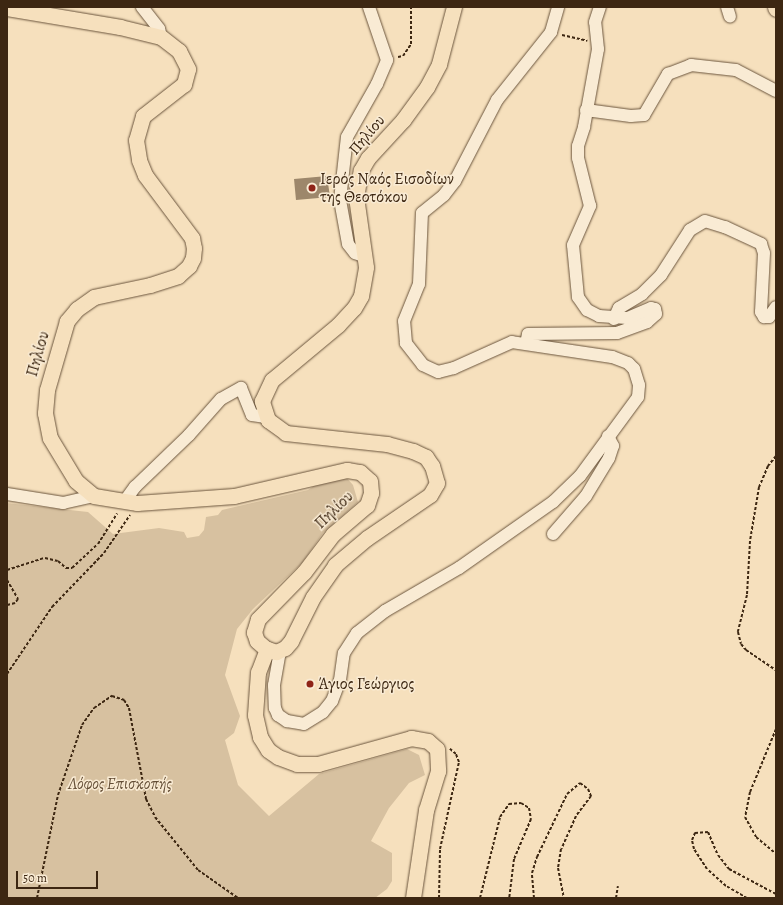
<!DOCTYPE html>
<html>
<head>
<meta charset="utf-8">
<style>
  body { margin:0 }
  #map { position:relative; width:783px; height:905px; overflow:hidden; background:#f6e0bd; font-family:Alegreya,serif }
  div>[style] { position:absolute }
  .green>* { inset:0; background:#d7c1a0 }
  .building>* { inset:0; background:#9d876b }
  .path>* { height:2px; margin-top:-1px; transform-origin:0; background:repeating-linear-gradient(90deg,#3d2712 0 3px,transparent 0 5px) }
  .roads { filter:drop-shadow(0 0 1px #6b553d) drop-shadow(0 0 1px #6b553d) }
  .minor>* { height:12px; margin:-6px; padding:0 6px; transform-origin:6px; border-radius:6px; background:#f9ebd4 }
  .major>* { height:15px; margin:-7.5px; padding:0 7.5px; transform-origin:7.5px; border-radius:7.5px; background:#f6e0bd }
  .dots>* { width:11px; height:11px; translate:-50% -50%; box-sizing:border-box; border:2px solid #f9ebd4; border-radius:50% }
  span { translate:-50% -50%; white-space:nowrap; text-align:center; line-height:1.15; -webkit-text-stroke:3px #f9ebd4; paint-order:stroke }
  .street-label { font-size:16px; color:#3d2712 }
  .poi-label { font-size:16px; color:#3d2712 }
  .left { translate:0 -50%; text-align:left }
  .park-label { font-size:16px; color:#644e36; font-style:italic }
  .frame { position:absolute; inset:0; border:8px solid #3d2712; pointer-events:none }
  .scale { position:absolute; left:16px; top:871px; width:82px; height:18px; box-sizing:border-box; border:2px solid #3d2712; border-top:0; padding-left:5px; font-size:12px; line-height:14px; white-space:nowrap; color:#3d2712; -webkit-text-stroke:3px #f9ebd4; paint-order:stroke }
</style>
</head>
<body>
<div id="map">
  <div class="green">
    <i style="clip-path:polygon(344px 475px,353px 485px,358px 502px,323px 533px,302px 563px,253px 609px,237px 629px,225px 675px,240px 716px,234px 733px,225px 740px,238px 785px,269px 816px,319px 774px,407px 749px,419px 755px,425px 775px,409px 783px,389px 808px,371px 841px,392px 853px,392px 881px,387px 889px,375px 898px,7px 898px,7px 503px,88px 512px,113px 534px,159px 528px,184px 532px,187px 538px,199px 536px,204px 530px,206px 517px,218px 515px,222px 510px,308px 490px,321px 481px)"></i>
  </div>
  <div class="building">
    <i style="clip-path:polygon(327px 176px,330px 197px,296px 200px,294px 179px)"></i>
  </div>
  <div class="path">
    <i style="left:562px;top:35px;width:26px;rotate:13deg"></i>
    <i style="left:398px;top:57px;width:5px;rotate:-11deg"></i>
    <i style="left:403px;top:56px;width:14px;rotate:-56deg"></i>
    <i style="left:411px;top:44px;width:37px;rotate:-90deg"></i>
    <i style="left:776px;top:456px;width:13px;rotate:129deg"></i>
    <i style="left:768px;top:466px;width:23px;rotate:113deg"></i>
    <i style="left:759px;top:487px;width:55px;rotate:99.5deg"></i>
    <i style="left:750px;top:541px;width:54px;rotate:93.2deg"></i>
    <i style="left:747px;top:595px;width:38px;rotate:104deg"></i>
    <i style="left:738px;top:632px;width:12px;rotate:76deg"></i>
    <i style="left:741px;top:644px;width:8px;rotate:50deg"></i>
    <i style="left:746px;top:650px;width:36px;rotate:34deg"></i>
    <i style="left:7px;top:570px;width:40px;rotate:-18deg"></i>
    <i style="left:45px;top:558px;width:13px;rotate:13deg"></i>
    <i style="left:58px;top:561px;width:11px;rotate:41deg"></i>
    <i style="left:66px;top:568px;width:6px"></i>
    <i style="left:72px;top:568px;width:35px;rotate:-43deg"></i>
    <i style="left:98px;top:544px;width:36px;rotate:-58deg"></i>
    <i style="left:7px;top:580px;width:22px;rotate:60deg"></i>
    <i style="left:18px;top:599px;width:5px;rotate:127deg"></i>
    <i style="left:15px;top:603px;width:8px;rotate:166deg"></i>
    <i style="left:7px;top:674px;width:81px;rotate:-56.1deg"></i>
    <i style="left:52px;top:607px;width:75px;rotate:-46.1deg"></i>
    <i style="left:104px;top:553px;width:46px;rotate:-55.6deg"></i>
    <i style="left:776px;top:729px;width:68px;rotate:112.4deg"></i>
    <i style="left:750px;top:792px;width:25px;rotate:101deg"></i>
    <i style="left:745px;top:817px;width:23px;rotate:61deg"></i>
    <i style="left:756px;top:837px;width:26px;rotate:40deg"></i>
    <i style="left:37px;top:898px;width:105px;rotate:-78.5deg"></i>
    <i style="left:58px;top:795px;width:74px;rotate:-71.1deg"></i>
    <i style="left:82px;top:725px;width:21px;rotate:-55deg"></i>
    <i style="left:94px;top:708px;width:22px;rotate:-34deg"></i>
    <i style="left:112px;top:696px;width:13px;rotate:18deg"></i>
    <i style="left:124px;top:700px;width:9px;rotate:58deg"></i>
    <i style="left:129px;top:708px;width:93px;rotate:79.4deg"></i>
    <i style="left:146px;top:799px;width:20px;rotate:63deg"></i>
    <i style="left:155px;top:817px;width:68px;rotate:50.9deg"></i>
    <i style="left:198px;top:870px;width:49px;rotate:35deg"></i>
    <i style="left:439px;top:898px;width:49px;rotate:-88.8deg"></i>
    <i style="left:440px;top:849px;width:89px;rotate:-77.7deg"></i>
    <i style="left:459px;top:762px;width:9px;rotate:-111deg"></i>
    <i style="left:456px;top:754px;width:8px;rotate:-140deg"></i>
    <i style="left:480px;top:898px;width:83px;rotate:-76.1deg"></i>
    <i style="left:500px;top:817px;width:16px;rotate:-55deg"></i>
    <i style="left:509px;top:804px;width:12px;rotate:-5deg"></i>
    <i style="left:521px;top:803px;width:9px;rotate:32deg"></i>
    <i style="left:529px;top:808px;width:11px;rotate:80deg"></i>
    <i style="left:531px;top:819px;width:43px;rotate:113deg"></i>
    <i style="left:514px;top:859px;width:39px;rotate:97deg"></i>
    <i style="left:534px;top:898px;width:25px;rotate:-95deg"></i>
    <i style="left:532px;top:873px;width:17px;rotate:-73deg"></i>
    <i style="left:537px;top:857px;width:70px;rotate:-64.5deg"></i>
    <i style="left:567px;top:794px;width:17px;rotate:-40deg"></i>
    <i style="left:580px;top:783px;width:10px;rotate:37deg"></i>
    <i style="left:588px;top:789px;width:8px;rotate:67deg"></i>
    <i style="left:591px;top:796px;width:25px;rotate:127deg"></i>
    <i style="left:576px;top:816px;width:36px;rotate:114deg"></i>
    <i style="left:561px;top:849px;width:19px;rotate:99deg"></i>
    <i style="left:558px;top:868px;width:31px;rotate:79deg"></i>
    <i style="left:616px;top:898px;width:12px;rotate:-81deg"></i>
    <i style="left:747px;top:898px;width:24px;rotate:-150deg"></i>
    <i style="left:726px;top:886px;width:25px;rotate:-138deg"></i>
    <i style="left:707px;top:869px;width:24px;rotate:-123deg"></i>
    <i style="left:694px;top:849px;width:9px;rotate:-103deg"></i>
    <i style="left:692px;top:840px;width:8px;rotate:-67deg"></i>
    <i style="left:695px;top:833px;width:13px;rotate:-4deg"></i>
    <i style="left:708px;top:832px;width:25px;rotate:67deg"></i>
    <i style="left:718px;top:855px;width:18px;rotate:52deg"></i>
    <i style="left:729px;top:869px;width:53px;rotate:28deg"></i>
  </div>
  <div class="roads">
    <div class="minor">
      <i style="left:142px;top:7px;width:28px;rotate:52deg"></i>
      <i style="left:159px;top:29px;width:8px;rotate:76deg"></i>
      <i style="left:727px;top:7px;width:10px;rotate:73deg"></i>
      <i style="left:586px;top:110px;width:45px;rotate:7.6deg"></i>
      <i style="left:631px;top:116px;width:13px;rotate:-4deg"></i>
      <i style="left:644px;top:115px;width:48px;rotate:-59.7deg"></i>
      <i style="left:668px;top:74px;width:25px;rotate:-21deg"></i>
      <i style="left:691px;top:65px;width:45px;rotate:6.3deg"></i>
      <i style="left:736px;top:70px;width:45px;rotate:27.7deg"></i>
      <i style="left:364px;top:256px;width:9px;rotate:-162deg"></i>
      <i style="left:355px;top:253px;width:11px;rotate:-128deg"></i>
      <i style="left:348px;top:244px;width:45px;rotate:-100.3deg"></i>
      <i style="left:340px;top:200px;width:63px;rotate:-83.7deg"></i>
      <i style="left:347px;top:137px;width:61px;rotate:-60.5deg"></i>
      <i style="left:377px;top:84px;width:26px;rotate:-67deg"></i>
      <i style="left:387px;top:60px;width:56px;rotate:-108.8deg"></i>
      <i style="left:614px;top:319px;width:12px;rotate:-66deg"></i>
      <i style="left:619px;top:308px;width:27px;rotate:-31deg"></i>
      <i style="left:642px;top:294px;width:27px;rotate:-45deg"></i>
      <i style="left:661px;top:275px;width:54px;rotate:-57.2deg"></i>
      <i style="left:690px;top:230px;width:17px;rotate:-31deg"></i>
      <i style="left:705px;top:221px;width:21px;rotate:17deg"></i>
      <i style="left:725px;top:227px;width:40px;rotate:25deg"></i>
      <i style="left:761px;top:244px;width:9px;rotate:72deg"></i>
      <i style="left:764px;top:253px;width:59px;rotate:92.9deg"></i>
      <i style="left:761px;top:312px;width:6px;rotate:59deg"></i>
      <i style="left:764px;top:317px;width:5px"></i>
      <i style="left:769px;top:317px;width:12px;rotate:-55deg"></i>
      <i style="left:526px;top:343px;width:9px;rotate:-77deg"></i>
      <i style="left:528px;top:334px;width:89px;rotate:-0.6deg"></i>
      <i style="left:617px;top:333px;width:32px;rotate:-20deg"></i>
      <i style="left:647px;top:322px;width:12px;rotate:-42deg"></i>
      <i style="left:656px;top:314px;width:5px;rotate:-101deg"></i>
      <i style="left:655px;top:309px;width:4px;rotate:-166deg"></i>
      <i style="left:651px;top:308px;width:26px;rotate:157deg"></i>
      <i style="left:627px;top:318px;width:28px;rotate:-176deg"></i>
      <i style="left:599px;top:316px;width:13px;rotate:-153deg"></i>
      <i style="left:587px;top:310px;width:16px;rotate:-125deg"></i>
      <i style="left:578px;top:297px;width:52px;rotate:-95.5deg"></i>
      <i style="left:573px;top:245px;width:43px;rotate:-66.4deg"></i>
      <i style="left:590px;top:206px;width:49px;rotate:-104deg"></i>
      <i style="left:578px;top:158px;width:12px;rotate:-90deg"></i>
      <i style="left:578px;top:146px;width:20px;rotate:-72deg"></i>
      <i style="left:584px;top:127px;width:79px;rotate:-79.8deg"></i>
      <i style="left:598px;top:49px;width:27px;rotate:-96deg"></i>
      <i style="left:595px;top:22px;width:16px;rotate:-72deg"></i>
      <i style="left:7px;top:494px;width:57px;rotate:9.1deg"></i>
      <i style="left:63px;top:503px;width:32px;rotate:-13deg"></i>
      <i style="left:124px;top:502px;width:19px;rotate:-54deg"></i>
      <i style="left:135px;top:487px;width:75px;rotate:-43.9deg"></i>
      <i style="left:189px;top:435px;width:48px;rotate:-48.4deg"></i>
      <i style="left:221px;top:399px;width:23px;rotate:-29deg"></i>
      <i style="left:241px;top:388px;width:29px;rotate:68deg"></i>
      <i style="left:252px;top:415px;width:14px;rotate:8deg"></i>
      <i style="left:553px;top:534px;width:50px;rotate:-49deg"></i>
      <i style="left:586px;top:496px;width:44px;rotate:-58.8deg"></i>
      <i style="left:609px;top:458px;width:13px;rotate:-72deg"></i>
      <i style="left:613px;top:446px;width:11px;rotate:-117deg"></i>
      <i style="left:280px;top:651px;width:35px;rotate:100deg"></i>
      <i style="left:274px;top:685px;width:23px;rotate:88deg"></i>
      <i style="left:275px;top:708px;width:8px;rotate:67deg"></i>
      <i style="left:278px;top:715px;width:11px;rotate:34deg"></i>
      <i style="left:287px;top:721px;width:17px;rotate:10deg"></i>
      <i style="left:304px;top:724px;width:22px;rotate:-32deg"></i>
      <i style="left:323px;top:712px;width:14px;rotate:-51deg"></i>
      <i style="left:332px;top:701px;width:22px;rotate:-69deg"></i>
      <i style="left:340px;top:680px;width:27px;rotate:-82deg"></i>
      <i style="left:344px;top:653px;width:24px;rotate:-57deg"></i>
      <i style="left:357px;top:633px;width:36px;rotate:-38deg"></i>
      <i style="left:385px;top:611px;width:86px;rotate:-30.2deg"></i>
      <i style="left:459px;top:568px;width:115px;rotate:-35.1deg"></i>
      <i style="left:553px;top:502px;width:37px;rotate:-44deg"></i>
      <i style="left:580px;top:476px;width:98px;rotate:-53.7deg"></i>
      <i style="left:638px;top:397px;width:12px;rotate:-85deg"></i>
      <i style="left:639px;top:385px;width:17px;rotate:-107deg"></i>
      <i style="left:634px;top:369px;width:8px;rotate:-135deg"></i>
      <i style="left:628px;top:363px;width:17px;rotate:-159deg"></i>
      <i style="left:612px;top:357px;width:101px;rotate:-171.5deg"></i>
      <i style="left:512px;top:342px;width:64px;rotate:155.9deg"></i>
      <i style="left:454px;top:368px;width:16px;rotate:166deg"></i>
      <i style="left:438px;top:372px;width:17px;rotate:-155deg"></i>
      <i style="left:423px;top:365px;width:28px;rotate:-128deg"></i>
      <i style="left:406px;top:343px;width:22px;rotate:-95deg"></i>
      <i style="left:404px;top:321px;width:40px;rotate:-68deg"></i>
      <i style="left:419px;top:284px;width:71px;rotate:-87.6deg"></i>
      <i style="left:422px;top:213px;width:28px;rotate:-39deg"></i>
      <i style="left:444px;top:195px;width:18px;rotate:-52deg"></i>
      <i style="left:455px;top:181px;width:91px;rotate:-62.6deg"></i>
      <i style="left:497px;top:100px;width:87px;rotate:-51.5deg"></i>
      <i style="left:551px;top:32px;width:26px;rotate:-74deg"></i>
    </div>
    <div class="major">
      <i style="left:775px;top:7px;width:2px;rotate:63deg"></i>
      <i style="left:7px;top:8px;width:115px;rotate:9.5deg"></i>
      <i style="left:120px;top:27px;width:42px;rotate:13.7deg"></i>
      <i style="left:161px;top:37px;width:23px;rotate:38deg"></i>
      <i style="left:179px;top:51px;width:20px;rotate:63deg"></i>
      <i style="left:188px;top:69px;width:16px;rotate:105deg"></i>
      <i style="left:184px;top:84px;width:52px;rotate:142deg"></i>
      <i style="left:143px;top:116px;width:25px;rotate:106deg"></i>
      <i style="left:136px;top:140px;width:20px;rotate:81deg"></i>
      <i style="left:139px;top:160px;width:16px;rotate:68deg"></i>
      <i style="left:145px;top:175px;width:79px;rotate:53.3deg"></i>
      <i style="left:192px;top:238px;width:10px;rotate:79deg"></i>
      <i style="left:194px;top:248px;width:10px;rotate:96deg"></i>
      <i style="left:193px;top:258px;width:9px;rotate:117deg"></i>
      <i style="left:189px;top:266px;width:15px;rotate:138deg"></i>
      <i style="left:178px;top:276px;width:29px;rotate:162deg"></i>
      <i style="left:150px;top:285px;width:57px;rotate:167.9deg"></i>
      <i style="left:94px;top:297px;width:21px;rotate:145deg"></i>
      <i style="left:77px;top:309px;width:16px;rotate:130deg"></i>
      <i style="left:67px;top:321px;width:72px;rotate:106.2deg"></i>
      <i style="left:47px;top:390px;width:23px;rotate:95deg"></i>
      <i style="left:45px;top:413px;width:25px;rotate:79deg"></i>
      <i style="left:50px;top:438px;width:50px;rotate:58.8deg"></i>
      <i style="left:76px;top:481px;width:23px;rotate:40deg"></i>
      <i style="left:94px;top:496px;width:44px;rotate:9.2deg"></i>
      <i style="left:137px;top:503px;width:97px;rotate:-4.1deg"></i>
      <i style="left:234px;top:496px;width:116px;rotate:-13deg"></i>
      <i style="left:347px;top:470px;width:13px;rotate:9deg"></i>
      <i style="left:360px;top:472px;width:13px;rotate:42deg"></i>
      <i style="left:370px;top:481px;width:12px;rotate:85deg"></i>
      <i style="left:371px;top:493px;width:13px;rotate:108deg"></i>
      <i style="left:367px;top:505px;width:45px;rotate:139.5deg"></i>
      <i style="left:333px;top:534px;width:48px;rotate:127.3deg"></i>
      <i style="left:304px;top:572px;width:66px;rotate:134.4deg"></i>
      <i style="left:258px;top:619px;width:14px;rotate:107deg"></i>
      <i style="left:254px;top:632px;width:9px;rotate:72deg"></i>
      <i style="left:257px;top:641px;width:11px;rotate:41deg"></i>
      <i style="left:265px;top:648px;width:12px;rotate:20deg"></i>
      <i style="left:276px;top:652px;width:10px;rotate:-24deg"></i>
      <i style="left:285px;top:648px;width:9px;rotate:-49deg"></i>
      <i style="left:291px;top:641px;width:49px;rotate:-63.4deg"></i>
      <i style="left:313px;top:597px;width:39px;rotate:-55deg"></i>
      <i style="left:335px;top:565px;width:42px;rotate:-40.2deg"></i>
      <i style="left:367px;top:538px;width:76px;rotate:-34.3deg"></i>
      <i style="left:430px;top:495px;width:14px;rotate:-60deg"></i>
      <i style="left:437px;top:483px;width:18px;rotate:-106deg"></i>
      <i style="left:432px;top:466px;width:11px;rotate:-124deg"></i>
      <i style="left:426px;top:457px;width:14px;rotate:-155deg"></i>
      <i style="left:413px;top:451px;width:27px;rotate:-165deg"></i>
      <i style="left:387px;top:444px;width:102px;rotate:-173.8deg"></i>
      <i style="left:286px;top:433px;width:22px;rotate:-144deg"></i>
      <i style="left:268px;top:420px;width:20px;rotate:-108deg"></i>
      <i style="left:262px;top:401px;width:23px;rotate:-65deg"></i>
      <i style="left:272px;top:380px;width:86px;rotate:-39.8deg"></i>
      <i style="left:338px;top:325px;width:23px;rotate:-47deg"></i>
      <i style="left:354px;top:308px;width:14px;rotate:-60deg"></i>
      <i style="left:361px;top:296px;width:29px;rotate:-80deg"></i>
      <i style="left:366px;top:267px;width:71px;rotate:-98.1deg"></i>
      <i style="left:356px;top:197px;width:27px;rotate:-80deg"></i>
      <i style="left:361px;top:170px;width:14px;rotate:-60deg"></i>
      <i style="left:368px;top:158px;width:52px;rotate:-47.4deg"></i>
      <i style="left:403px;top:120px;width:41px;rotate:-54deg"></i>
      <i style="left:427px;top:87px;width:26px;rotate:-62deg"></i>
      <i style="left:439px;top:64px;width:59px;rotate:-75.3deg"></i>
      <i style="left:267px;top:649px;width:25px;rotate:111deg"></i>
      <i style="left:258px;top:672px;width:43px;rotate:94deg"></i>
      <i style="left:255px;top:715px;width:23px;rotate:77deg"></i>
      <i style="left:260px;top:737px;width:15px;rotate:58deg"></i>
      <i style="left:268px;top:750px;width:12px;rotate:35deg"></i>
      <i style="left:278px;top:757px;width:20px;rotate:20deg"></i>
      <i style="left:297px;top:764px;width:21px"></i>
      <i style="left:318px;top:764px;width:97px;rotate:-15.6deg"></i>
      <i style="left:411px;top:738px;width:17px;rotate:10deg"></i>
      <i style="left:428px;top:741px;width:12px;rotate:42deg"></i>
      <i style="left:437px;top:749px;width:22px;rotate:87deg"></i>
      <i style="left:438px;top:771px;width:41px;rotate:107.1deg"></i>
      <i style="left:426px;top:810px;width:89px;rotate:98.4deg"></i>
    </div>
  </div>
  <div class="dots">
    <i style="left:312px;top:188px;background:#8f2418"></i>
    <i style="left:310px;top:684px;background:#8f2418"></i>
  </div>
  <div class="street-label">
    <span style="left:367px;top:135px;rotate:-50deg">Πηλίου</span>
    <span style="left:38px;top:354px;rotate:-74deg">Πηλίου</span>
    <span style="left:334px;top:510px;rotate:-44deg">Πηλίου</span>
  </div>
  <div class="poi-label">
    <span class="left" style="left:320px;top:188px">Ιερός Ναός Εισοδίων<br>της Θεοτόκου</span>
    <span class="left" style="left:318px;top:684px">Άγιος Γεώργιος</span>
  </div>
  <div class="park-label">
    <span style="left:120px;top:784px">Λόφος Επισκοπής</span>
  </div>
  <div class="frame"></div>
  <div class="scale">50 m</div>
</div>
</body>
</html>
